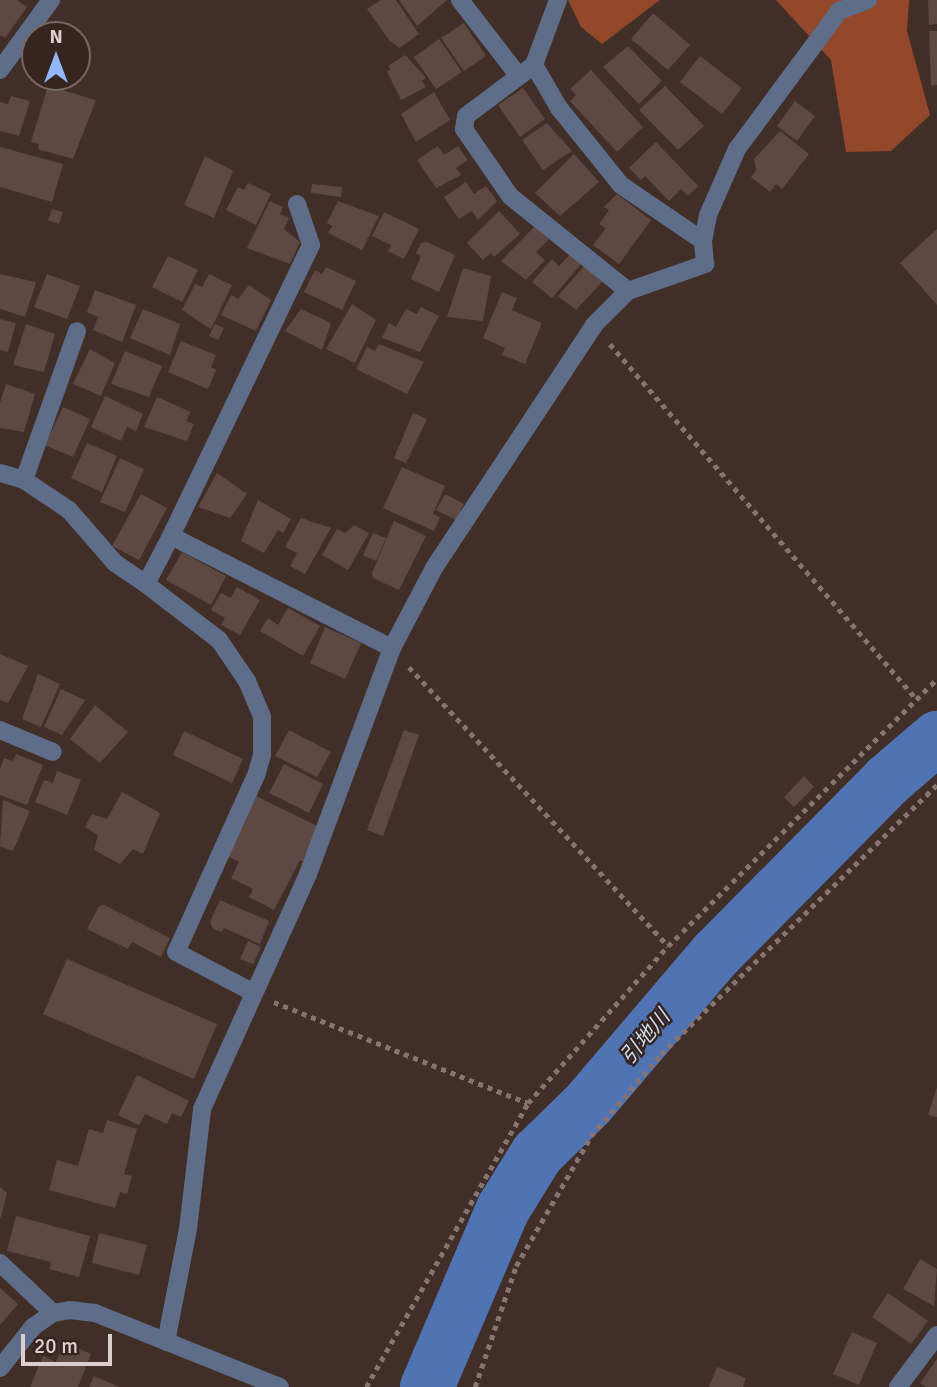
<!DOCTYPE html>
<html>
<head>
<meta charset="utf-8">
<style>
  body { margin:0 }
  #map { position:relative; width:937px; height:1387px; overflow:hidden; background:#412e27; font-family:Signika,"Noto Sans JP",sans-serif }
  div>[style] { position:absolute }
  .forest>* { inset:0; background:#93472b }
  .river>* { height:54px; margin:-27px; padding:0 27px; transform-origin:27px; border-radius:27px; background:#5073b4 }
  .building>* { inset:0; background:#5e4942 }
  .path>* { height:4.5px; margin-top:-2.25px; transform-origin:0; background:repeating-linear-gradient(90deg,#85746f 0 5px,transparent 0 10px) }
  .minor>* { height:18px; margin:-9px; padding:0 9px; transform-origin:9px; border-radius:9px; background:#5d6d8a }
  span { translate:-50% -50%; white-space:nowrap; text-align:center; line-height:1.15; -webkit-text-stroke:5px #36241e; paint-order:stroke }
  .water-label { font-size:21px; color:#d0dbee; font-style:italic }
  .north { position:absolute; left:21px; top:21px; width:70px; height:70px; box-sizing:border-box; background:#36241e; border:2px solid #786863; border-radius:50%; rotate:0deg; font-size:19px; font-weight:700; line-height:28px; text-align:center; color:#dccfcb }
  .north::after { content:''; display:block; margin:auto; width:24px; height:32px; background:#92b7fd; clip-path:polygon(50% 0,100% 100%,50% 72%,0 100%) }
  .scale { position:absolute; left:21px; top:1334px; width:91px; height:32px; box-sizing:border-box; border:4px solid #dccfcb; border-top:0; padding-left:9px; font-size:21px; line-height:24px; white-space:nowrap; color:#dccfcb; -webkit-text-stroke:5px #36241e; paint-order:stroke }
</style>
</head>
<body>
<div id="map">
  <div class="forest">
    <i style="clip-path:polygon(568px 0,660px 0,602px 44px,581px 27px)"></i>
    <i style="clip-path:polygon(776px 0,909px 0,907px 31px,930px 115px,891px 151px,846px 152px,831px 60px)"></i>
  </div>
  <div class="river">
    <i style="left:427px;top:1387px;width:194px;rotate:-66.9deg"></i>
    <i style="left:503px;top:1209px;width:65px;rotate:-58.3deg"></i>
    <i style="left:537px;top:1154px;width:73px;rotate:-44.4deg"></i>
    <i style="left:589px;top:1103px;width:196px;rotate:-49.6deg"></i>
    <i style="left:716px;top:954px;width:245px;rotate:-45.3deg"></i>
    <i style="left:888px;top:780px;width:65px;rotate:-40.6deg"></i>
  </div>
  <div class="building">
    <i style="clip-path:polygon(0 0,17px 0,27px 7px,5px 38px,0 35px)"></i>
    <i style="clip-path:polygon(381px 0,396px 0,419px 34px,399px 48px,389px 40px,367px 9px)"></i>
    <i style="clip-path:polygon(399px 0,447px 0,417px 26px)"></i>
    <i style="clip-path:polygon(928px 0,937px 0,937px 24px,929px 25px)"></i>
    <i style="clip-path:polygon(653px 13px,690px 45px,668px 70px,631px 39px)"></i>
    <i style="clip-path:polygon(464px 23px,486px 56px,464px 71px,441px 38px)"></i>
    <i style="clip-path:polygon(929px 31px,937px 31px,937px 85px,931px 86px)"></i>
    <i style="clip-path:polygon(439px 39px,462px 72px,436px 89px,414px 57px)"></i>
    <i style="clip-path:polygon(628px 46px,662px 81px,639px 104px,603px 67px)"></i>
    <i style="clip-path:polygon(405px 55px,426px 78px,422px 81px,426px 87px,401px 100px,387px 72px,391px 69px,388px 66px)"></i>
    <i style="clip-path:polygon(700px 56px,742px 88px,722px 114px,680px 82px)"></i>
    <i style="clip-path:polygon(591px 70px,643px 127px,617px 152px,570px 101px,576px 95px,570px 89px)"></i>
    <i style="clip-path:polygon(48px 86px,96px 100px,73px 159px,38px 149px,39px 144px,31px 142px)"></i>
    <i style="clip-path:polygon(665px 86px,704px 126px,678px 150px,639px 110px)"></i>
    <i style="clip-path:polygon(523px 88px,545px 119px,520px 137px,498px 105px)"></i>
    <i style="clip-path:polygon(434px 92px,450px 120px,416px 142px,401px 114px)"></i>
    <i style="clip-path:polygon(11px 96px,30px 101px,19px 136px,0 131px,0 102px,8px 104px)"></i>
    <i style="clip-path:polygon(795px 101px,815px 116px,797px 141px,777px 126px)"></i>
    <i style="clip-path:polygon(547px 123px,572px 151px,543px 170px,522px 140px)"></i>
    <i style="clip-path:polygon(780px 131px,809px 154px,782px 189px,776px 184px,770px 192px,751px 177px,756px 170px,754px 159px)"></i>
    <i style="clip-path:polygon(656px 142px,698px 186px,688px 196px,681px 189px,669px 201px,645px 176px,641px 180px,629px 168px)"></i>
    <i style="clip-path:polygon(438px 146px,444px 155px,458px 146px,468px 160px,456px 168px,461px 175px,436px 188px,417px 160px)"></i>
    <i style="clip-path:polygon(0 147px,63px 164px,52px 202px,0 187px)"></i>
    <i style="clip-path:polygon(574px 154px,599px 182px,560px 216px,535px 193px)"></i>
    <i style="clip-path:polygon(205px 156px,233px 171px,214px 218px,184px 205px)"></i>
    <i style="clip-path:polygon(466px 182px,474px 194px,486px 186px,497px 201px,478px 220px,472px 211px,459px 219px,444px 197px)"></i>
    <i style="clip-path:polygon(248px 183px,271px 194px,256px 225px,226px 210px,238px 187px,244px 190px)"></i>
    <i style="clip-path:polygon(312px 184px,342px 187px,341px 197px,311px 193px)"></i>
    <i style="clip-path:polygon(617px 194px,651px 220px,619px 264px,593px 245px,606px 228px,599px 224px,609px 210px,604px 207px)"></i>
    <i style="clip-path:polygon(270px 201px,283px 207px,280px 214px,289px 218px,284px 229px,300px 242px,290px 264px,247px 248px)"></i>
    <i style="clip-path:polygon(338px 201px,379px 216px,362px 250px,328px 233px,332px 226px,327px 223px)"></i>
    <i style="clip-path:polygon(52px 209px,63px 212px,59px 224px,48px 220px)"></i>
    <i style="clip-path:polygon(499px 211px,520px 234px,494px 257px,491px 253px,483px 260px,467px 243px)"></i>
    <i style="clip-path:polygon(384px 212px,419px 229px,404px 259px,388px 251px,391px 245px,372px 236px)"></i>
    <i style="clip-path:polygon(535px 226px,549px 239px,536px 252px,545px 260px,526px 280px,501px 261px)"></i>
    <i style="clip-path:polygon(937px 229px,937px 305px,900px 263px)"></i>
    <i style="clip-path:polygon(427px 242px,455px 255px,439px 292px,411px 279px,421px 256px,416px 253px,421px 243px)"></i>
    <i style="clip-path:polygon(570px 254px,582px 263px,552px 298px,532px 282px,552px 259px,559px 266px)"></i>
    <i style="clip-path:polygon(168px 256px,198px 270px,182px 302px,152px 287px)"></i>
    <i style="clip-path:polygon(584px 266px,602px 282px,576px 310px,558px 296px)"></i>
    <i style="clip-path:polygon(326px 267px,356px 281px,342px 310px,304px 292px,315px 270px,322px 274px)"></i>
    <i style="clip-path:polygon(463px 268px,491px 276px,483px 321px,447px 317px)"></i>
    <i style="clip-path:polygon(0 274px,36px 282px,25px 317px,0 309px)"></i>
    <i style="clip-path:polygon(47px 274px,80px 286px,67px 319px,34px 307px)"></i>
    <i style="clip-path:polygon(209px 274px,232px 285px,211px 329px,182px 310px,195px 284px,202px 287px)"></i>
    <i style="clip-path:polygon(249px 285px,271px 300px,256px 331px,221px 315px,231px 295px,238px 299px)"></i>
    <i style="clip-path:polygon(95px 290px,136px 305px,122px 342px,93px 330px,98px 317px,87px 312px)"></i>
    <i style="clip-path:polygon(502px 292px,517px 298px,512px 310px,542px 323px,525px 364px,502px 355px,505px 348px,483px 338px)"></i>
    <i style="clip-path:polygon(352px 304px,376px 320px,355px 363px,326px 349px)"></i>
    <i style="clip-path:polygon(421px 307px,439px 316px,420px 352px,382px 338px,389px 323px,396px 327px,406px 309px,417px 314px)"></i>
    <i style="clip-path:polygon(143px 309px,180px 324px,170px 355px,130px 338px)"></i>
    <i style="clip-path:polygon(301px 309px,331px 323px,322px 350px,285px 331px)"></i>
    <i style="clip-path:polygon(0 319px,16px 323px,8px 352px,0 350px)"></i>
    <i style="clip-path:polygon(26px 324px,55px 334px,44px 372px,13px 365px)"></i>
    <i style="clip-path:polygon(215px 324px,224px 328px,218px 340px,209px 336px)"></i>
    <i style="clip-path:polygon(181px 341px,216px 355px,211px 367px,216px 370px,208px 389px,168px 372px)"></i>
    <i style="clip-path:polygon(379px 344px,424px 362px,407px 394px,356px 369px,367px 347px,375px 351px)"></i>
    <i style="clip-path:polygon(90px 349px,115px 363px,101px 396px,73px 384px)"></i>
    <i style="clip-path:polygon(125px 351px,162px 366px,149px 397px,111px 384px)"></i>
    <i style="clip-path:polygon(6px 384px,35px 394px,24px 432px,0 428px,0 403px)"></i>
    <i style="clip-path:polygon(105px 396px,143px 414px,136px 431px,127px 427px,121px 441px,91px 427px)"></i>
    <i style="clip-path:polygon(157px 397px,191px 412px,186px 421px,194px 424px,187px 441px,144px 427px)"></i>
    <i style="clip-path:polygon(63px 407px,90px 419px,73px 457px,45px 445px)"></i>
    <i style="clip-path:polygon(413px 413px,427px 419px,406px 463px,394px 458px)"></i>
    <i style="clip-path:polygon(87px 443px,117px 456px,102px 492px,71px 478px)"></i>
    <i style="clip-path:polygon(120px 458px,144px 469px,125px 512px,100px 502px)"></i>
    <i style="clip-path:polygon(402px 467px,445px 486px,433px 514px,440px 517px,434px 531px,383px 508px)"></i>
    <i style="clip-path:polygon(217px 473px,247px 494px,230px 518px,198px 507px)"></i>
    <i style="clip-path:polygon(141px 494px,167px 508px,139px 560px,112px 546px)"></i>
    <i style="clip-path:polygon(445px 494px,464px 504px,456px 520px,436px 510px)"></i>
    <i style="clip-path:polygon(258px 500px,291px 519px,283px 533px,278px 530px,264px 553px,241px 541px)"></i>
    <i style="clip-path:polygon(301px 518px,331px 528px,305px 574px,290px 566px,297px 553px,285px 547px)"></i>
    <i style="clip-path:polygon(394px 521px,426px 536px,399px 590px,373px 578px,372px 573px)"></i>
    <i style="clip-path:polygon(354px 525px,369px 533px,348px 570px,322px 555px,337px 529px,345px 533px)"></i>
    <i style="clip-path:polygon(373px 533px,386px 538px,376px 561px,363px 555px)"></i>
    <i style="clip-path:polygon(182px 552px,226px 576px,211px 605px,166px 580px)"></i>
    <i style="clip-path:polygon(237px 587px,260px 600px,240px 635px,221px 625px,225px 618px,211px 610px,221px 593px,231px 598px)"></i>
    <i style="clip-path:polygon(288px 608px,320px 626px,303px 656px,260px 631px,268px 618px,278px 625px)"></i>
    <i style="clip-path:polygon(325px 627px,361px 643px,345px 679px,310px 663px)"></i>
    <i style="clip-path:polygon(0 654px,28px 666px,8px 703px,0 700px)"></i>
    <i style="clip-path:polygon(38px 674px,60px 684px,41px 727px,22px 719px)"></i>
    <i style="clip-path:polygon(61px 689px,85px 700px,62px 735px,44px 727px)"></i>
    <i style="clip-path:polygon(95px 705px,128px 732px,100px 763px,70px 739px)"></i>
    <i style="clip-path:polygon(289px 730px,331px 752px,317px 777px,275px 756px)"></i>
    <i style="clip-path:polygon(404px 730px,419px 735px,383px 836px,367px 830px)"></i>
    <i style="clip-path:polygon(184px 731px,243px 759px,232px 783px,173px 755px)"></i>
    <i style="clip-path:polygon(16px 754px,43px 765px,27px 805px,0 795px,0 769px,4px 758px,13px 761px)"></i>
    <i style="clip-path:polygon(284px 764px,323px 784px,309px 813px,269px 793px)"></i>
    <i style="clip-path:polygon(57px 771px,81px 780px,67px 815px,35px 802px,44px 780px,53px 783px)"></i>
    <i style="clip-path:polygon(804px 776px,814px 787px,794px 807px,784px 797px)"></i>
    <i style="clip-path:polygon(122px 792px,160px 813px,143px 854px,133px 849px,120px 864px,94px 850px,98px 835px,85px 827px,92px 814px,107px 819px)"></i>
    <i style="clip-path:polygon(256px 796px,323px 829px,306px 863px,300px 860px,274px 910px,249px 897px,253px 889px,231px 878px,239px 862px,226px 855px)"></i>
    <i style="clip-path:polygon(3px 800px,30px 811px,13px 851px,0 846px)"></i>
    <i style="clip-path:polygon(220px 900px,269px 921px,260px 944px,224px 928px,222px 932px,213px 929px,210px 922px)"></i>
    <i style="clip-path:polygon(104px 905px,170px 938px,161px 957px,132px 942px,128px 949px,87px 929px,99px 906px)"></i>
    <i style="clip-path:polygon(248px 941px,261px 947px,253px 964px,240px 959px)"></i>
    <i style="clip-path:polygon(67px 959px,217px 1024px,194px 1079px,43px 1014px)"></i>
    <i style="clip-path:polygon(137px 1075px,189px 1101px,181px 1117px,172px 1113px,167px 1124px,145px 1114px,139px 1125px,118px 1115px)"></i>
    <i style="clip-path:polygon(937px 1087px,937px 1117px,928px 1115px)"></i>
    <i style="clip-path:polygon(107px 1120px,137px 1129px,124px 1174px,132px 1176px,127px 1194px,120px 1192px,115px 1208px,49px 1190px,57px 1160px,78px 1166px,89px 1129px,103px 1133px)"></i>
    <i style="clip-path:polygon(0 1187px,7px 1193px,1px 1217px,0 1217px)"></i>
    <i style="clip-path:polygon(16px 1216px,90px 1236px,79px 1277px,49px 1269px,51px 1262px,7px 1251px)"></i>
    <i style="clip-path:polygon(99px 1233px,147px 1245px,139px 1275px,92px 1263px)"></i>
    <i style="clip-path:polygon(920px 1259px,937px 1269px,934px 1306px,903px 1289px)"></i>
    <i style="clip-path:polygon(0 1288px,18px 1304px,0 1325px)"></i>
    <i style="clip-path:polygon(888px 1293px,928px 1321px,911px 1344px,872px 1317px)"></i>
    <i style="clip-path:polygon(852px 1332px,877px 1343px,859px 1385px,833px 1374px)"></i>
    <i style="clip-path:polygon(64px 1342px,91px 1354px,78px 1387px,30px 1387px,43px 1356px,56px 1362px)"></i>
    <i style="clip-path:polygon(937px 1359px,937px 1387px,926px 1387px,920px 1383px)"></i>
    <i style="clip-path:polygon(717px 1367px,746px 1378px,743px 1387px,709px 1387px)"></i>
    <i style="clip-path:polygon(94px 1376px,119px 1387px,89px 1387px)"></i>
  </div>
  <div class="path">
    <i style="left:610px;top:344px;width:468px;rotate:49.2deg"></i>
    <i style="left:409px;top:667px;width:381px;rotate:47.1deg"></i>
    <i style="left:274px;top:1002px;width:273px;rotate:21.7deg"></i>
    <i style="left:366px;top:1387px;width:327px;rotate:-60.3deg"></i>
    <i style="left:528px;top:1103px;width:210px;rotate:-48.3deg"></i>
    <i style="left:668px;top:946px;width:379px;rotate:-44.8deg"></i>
    <i style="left:475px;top:1387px;width:128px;rotate:-71.3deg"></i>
    <i style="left:516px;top:1266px;width:150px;rotate:-60deg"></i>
    <i style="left:591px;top:1136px;width:108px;rotate:-49.5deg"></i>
    <i style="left:661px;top:1054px;width:385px;rotate:-44.3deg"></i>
  </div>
  <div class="minor">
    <i style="left:460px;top:0;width:95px;rotate:52.3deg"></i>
    <i style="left:558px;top:0;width:69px;rotate:110.3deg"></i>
    <i style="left:534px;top:65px;width:85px;rotate:143.1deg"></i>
    <i style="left:466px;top:116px;width:13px;rotate:99deg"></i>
    <i style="left:464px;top:129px;width:81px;rotate:55.5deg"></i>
    <i style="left:510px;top:196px;width:151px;rotate:38.8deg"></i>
    <i style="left:534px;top:65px;width:50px;rotate:59.8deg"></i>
    <i style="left:559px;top:108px;width:99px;rotate:51.2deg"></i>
    <i style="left:621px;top:185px;width:99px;rotate:34.3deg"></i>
    <i style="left:0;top:70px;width:87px;rotate:-53.9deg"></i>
    <i style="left:297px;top:204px;width:43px;rotate:71.1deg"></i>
    <i style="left:311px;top:245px;width:323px;rotate:115.7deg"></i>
    <i style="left:171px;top:536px;width:248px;rotate:26.9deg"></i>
    <i style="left:0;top:473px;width:25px;rotate:16deg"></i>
    <i style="left:24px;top:480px;width:158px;rotate:-70.4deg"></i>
    <i style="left:24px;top:480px;width:54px;rotate:33.7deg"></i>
    <i style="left:69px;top:510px;width:70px;rotate:49deg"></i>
    <i style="left:115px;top:563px;width:37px;rotate:34deg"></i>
    <i style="left:146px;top:584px;width:54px;rotate:-62.5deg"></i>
    <i style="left:146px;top:584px;width:92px;rotate:37.5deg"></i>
    <i style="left:219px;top:640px;width:50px;rotate:55.7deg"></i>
    <i style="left:247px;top:681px;width:39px;rotate:67deg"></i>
    <i style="left:262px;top:717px;width:38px;rotate:90deg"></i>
    <i style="left:262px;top:755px;width:19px;rotate:106deg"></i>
    <i style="left:257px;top:773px;width:196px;rotate:114.3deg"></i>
    <i style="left:176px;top:952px;width:88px;rotate:27.7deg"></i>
    <i style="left:0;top:730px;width:57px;rotate:22.5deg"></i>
    <i style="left:0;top:1263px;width:73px;rotate:43.3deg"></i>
    <i style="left:166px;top:1342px;width:115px;rotate:-79deg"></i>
    <i style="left:188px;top:1229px;width:121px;rotate:-83.3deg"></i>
    <i style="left:202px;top:1109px;width:258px;rotate:-65.7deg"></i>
    <i style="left:308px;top:874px;width:241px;rotate:-69.6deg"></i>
    <i style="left:392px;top:648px;width:90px;rotate:-62.3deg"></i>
    <i style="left:434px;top:568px;width:291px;rotate:-56.6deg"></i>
    <i style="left:594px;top:325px;width:48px;rotate:-45deg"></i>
    <i style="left:628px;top:291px;width:82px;rotate:-19.3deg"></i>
    <i style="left:705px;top:264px;width:23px;rotate:-95deg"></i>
    <i style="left:703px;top:241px;width:26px;rotate:-79deg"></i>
    <i style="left:708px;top:215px;width:72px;rotate:-66.3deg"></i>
    <i style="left:737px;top:149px;width:172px;rotate:-53.5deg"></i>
    <i style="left:839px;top:11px;width:31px;rotate:-21deg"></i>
    <i style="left:0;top:1368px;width:53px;rotate:-51.2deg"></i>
    <i style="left:33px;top:1327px;width:24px;rotate:-35deg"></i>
    <i style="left:53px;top:1313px;width:17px;rotate:-10deg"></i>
    <i style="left:70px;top:1310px;width:25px;rotate:7deg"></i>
    <i style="left:95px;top:1313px;width:199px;rotate:21.8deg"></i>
    <i style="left:898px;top:1387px;width:65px;rotate:-53.1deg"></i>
  </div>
  <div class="water-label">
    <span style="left:645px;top:1037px;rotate:-50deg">引地川</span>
  </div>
  <div class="north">N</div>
  <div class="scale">20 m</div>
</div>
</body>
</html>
